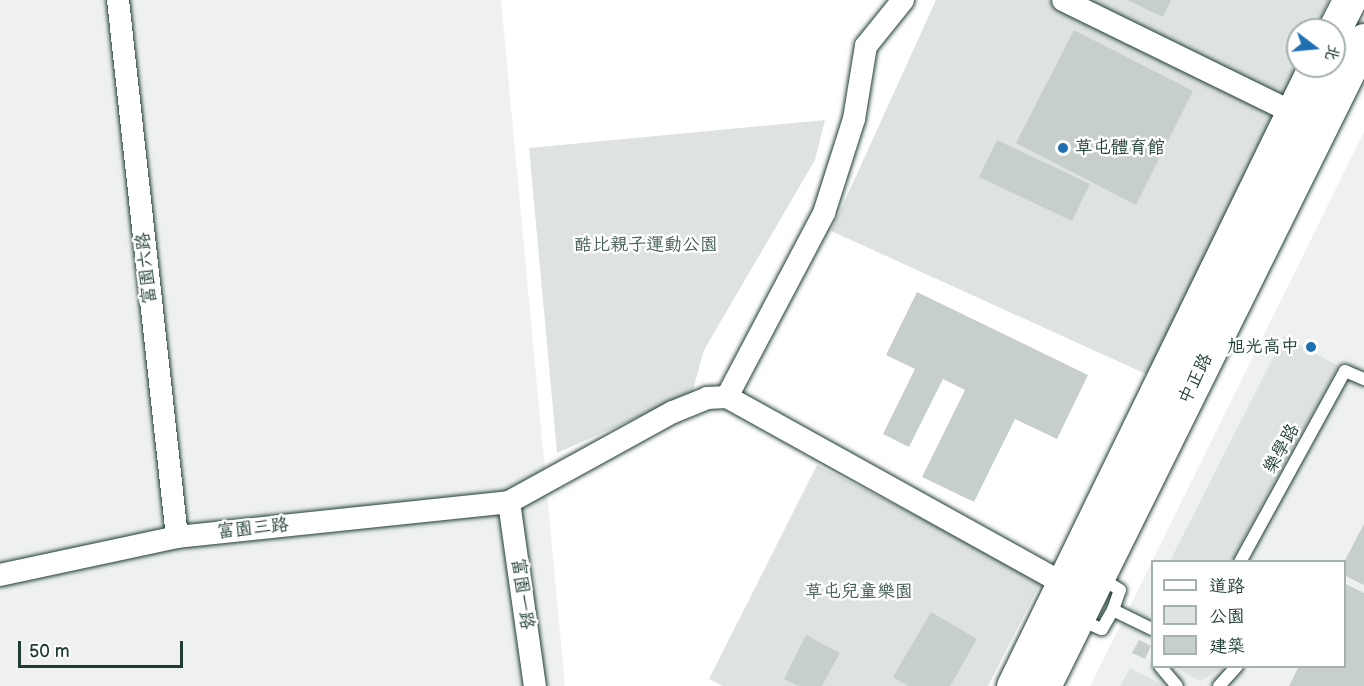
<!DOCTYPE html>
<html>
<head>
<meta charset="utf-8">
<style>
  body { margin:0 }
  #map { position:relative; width:1364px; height:686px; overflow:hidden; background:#fff; font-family:"Balsamiq Sans","LXGW WenKai TC",sans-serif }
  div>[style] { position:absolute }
  .built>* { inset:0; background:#eef1f0 }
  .green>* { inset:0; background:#dee3e2 }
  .building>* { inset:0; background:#c7cfcc }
  .roads { filter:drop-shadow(0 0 2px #1f3d34) drop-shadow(0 0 2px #1f3d34) }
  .lane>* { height:12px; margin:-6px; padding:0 6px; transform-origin:6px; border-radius:6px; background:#fff }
  .street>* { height:22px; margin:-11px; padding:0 11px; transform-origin:11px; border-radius:11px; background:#fff }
  .primary>* { height:33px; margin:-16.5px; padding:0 16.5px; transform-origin:16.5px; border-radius:16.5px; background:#fff }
  .dots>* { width:16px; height:16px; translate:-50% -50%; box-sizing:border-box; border:3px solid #fff; border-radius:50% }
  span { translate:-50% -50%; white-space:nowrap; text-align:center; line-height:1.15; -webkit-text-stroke:5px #fff; paint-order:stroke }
  .poi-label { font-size:18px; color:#1f3d34 }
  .left { translate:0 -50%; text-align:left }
  .right { translate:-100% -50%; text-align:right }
  .park-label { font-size:18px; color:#455e57 }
  .street-label { font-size:18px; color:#1f3d34 }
  .legend { position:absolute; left:1151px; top:560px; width:195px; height:108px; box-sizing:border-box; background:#fff; border:2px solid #a5b1ae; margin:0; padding:8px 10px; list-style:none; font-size:18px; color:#1f3d34 }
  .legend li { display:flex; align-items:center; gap:12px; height:30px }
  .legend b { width:30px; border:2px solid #a5b1ae }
  .north { position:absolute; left:1286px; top:18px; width:60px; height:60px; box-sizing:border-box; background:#fff; border:2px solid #a5b1ae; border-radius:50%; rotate:106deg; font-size:16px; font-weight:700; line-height:24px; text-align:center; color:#1f3d34 }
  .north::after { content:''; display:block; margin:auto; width:21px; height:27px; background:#1f6fb2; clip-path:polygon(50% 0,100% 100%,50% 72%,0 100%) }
  .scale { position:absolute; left:18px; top:641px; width:165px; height:27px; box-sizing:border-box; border:3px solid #1f3d34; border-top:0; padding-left:8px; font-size:18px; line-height:21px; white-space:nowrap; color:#1f3d34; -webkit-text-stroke:4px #fff; paint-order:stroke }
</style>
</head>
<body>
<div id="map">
  <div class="built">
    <i style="clip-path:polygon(0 0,501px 0,565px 686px,0 686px)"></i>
    <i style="clip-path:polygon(evenodd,1364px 132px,1364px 686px,1090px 686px,1125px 616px,1364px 132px,1152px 562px,1344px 562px,1344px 666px,1152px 666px,1152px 562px)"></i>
  </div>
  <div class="green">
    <i style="clip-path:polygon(936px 0,1329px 0,1315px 30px,1298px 30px,1298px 64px,1148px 375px,831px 231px)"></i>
    <i style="clip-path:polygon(825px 120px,815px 160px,704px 350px,692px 393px,557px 453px,529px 148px)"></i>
    <i style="clip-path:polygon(1284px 336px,1338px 366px,1231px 561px,1170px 561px)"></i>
    <i style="clip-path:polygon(817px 465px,1042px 580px,988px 686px,723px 686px,709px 679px)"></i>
    <i style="clip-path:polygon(1175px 667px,1225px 667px,1200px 681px)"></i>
    <i style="clip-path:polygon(1130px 668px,1165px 686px,1120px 686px)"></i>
  </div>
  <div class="building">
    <i style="clip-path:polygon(1127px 0,1171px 0,1163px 17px)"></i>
    <i style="clip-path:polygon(1074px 30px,1193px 91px,1136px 205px,1016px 143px)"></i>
    <i style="clip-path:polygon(997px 140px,1090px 184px,1072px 221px,979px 177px)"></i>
    <i style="clip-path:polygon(917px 292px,1088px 375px,1057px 439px,1015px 419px,974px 502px,922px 477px,965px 390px,943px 379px,909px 447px,883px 434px,915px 369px,886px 355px)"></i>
    <i style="clip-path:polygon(1364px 524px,1364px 585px,1344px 575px,1344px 562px)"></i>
    <i style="clip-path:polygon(1344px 583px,1364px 593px,1364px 686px,1289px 686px,1299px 666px,1344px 666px)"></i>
    <i style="clip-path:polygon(931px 612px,977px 639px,950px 686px,908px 686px,893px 677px)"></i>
    <i style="clip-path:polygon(806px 635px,840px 653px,822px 686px,798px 686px,784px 679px)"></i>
    <i style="clip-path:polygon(1139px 640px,1151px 646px,1145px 659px,1132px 653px)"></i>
  </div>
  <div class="roads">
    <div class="lane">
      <i style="left:1240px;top:562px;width:218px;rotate:-61.2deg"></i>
      <i style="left:1345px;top:371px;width:21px;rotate:23deg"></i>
      <i style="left:1113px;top:610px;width:43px;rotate:26deg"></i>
      <i style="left:1078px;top:619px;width:26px;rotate:23deg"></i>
      <i style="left:1102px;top:629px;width:22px;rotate:-60deg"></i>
      <i style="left:1113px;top:610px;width:21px;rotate:-71deg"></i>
      <i style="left:1120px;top:590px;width:25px;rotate:-148deg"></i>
      <i style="left:1160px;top:666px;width:26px;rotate:50deg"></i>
      <i style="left:1219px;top:686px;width:27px;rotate:-48deg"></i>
    </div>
    <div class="street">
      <i style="left:118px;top:0;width:540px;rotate:83.73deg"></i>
      <i style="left:1063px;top:0;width:255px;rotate:26.1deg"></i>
      <i style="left:727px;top:397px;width:398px;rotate:29deg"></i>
      <i style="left:509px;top:502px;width:186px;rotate:82deg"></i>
      <i style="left:0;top:575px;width:181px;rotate:-12.1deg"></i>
      <i style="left:177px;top:537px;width:334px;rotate:-6deg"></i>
      <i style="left:509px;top:502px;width:187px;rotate:-28.8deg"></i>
      <i style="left:673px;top:412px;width:37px;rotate:-22deg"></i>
      <i style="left:707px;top:398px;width:20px;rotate:-3deg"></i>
      <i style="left:727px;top:397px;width:208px;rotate:-62.2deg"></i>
      <i style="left:824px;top:213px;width:99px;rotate:-72.3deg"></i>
      <i style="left:854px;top:119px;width:74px;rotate:-80.7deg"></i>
      <i style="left:866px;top:46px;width:59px;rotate:-51.2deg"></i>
    </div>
    <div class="primary">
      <i style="left:1334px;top:30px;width:34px;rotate:-63deg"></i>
      <i style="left:1013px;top:686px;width:690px;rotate:-64.03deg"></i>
      <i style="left:1044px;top:686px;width:721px;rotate:-63.65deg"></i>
    </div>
  </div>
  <div class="dots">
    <i style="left:1063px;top:148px;background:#1f6fb2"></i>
    <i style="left:1311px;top:347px;background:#1f6fb2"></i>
  </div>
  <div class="poi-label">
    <span class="left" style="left:1075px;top:148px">草屯體育館</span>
    <span class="right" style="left:1299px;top:347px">旭光高中</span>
  </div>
  <div class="park-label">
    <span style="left:646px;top:245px">酷比親子運動公園</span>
    <span style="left:859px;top:592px">草屯兒童樂園</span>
  </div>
  <div class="street-label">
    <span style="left:147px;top:268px;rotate:-96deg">富園六路</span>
    <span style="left:1196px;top:379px;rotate:-64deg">中正路</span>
    <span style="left:1282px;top:449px;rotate:-61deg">樂學路</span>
    <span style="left:253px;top:529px;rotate:-6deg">富園三路</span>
    <span style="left:522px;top:594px;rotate:82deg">富園一路</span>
  </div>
  <ul class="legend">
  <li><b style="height:8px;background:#fff"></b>道路</li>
  <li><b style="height:16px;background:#dee3e2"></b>公園</li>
  <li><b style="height:16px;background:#c7cfcc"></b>建築</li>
  </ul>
  <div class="north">北</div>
  <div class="scale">50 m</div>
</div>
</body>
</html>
